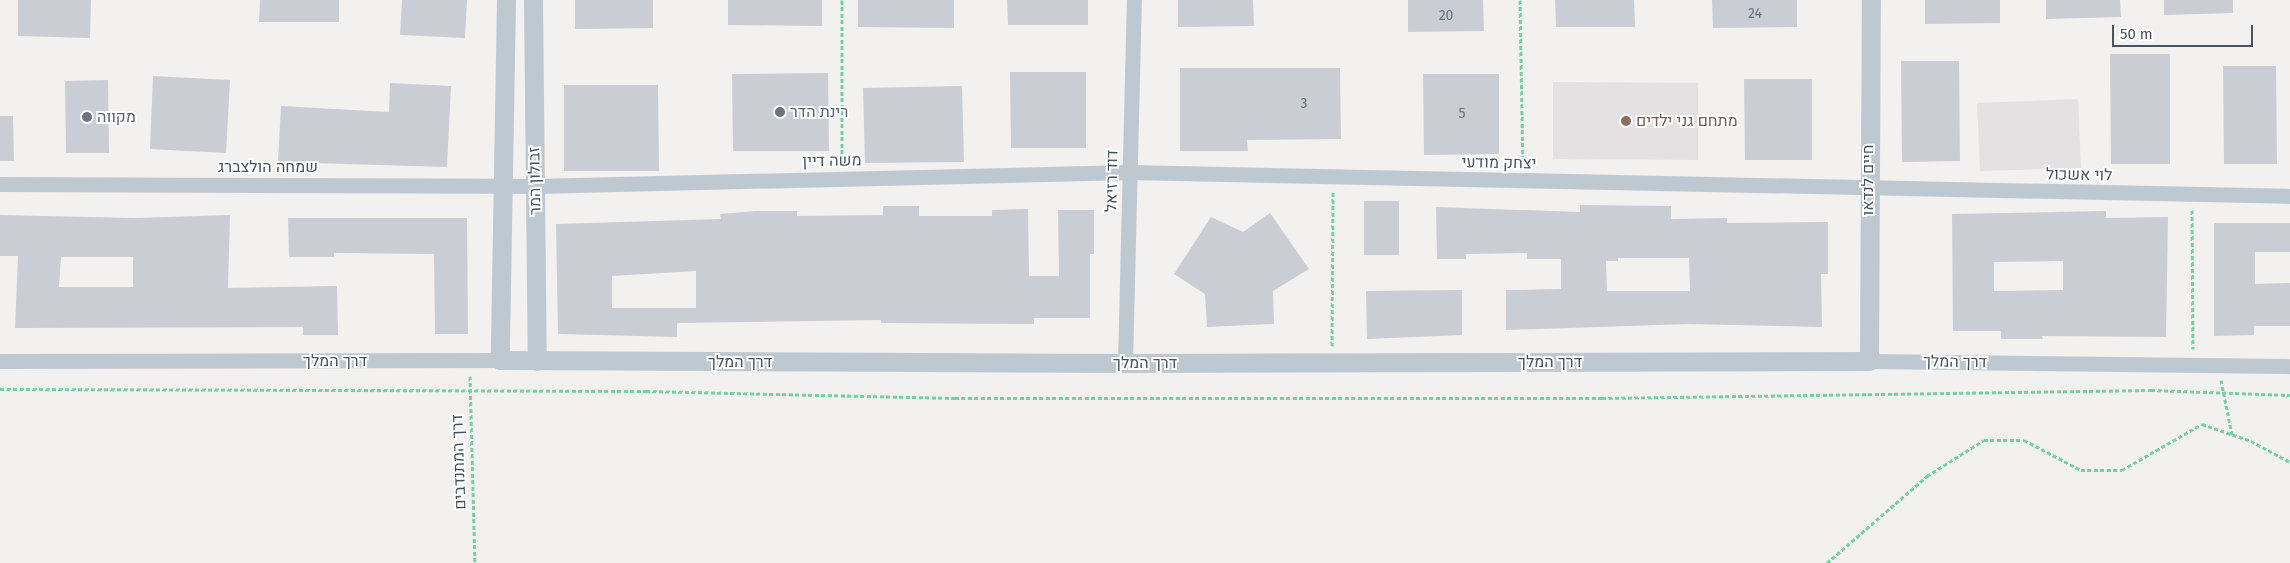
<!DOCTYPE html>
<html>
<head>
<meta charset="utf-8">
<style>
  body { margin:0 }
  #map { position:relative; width:2290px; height:563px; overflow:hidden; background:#f3f0f0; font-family:"Fira Sans",Heebo,sans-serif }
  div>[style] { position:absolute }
  .education>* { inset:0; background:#e4e1e2 }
  .building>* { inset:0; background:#cacdd3 }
  .path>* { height:3px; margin-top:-1.5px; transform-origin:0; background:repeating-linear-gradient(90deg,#74d2a2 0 4px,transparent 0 6.5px) }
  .minor>* { height:15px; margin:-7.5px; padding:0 7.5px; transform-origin:7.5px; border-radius:7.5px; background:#bec8d0 }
  .tertiary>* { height:19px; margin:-9.5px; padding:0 9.5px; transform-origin:9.5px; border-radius:9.5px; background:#bec8d0 }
  .dots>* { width:14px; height:14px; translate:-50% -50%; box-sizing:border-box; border:2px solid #fff; border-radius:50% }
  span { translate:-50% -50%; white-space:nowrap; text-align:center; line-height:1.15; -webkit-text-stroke:4px #fff; paint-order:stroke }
  .number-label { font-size:14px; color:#68727c }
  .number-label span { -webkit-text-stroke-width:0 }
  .worship-label { font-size:16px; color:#5b616d }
  .left { translate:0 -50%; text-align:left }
  .education-label { font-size:16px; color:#785e54 }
  .street-label { font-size:16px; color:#47545f }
  .scale { position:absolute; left:2112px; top:25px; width:141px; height:22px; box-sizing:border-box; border:2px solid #47545f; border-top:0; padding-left:6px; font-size:15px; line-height:18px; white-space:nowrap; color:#47545f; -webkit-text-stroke:4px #fff; paint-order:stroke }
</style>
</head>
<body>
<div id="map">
  <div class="education">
    <i style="clip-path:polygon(1553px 82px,1698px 83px,1698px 160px,1553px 159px)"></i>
    <i style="clip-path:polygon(2078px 99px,2081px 168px,1980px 171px,1977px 103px)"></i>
  </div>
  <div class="building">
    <i style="clip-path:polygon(18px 0,91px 0,90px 38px,18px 36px)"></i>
    <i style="clip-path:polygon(260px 0,339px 0,339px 22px,259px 22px)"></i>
    <i style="clip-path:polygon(402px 0,467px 0,465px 38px,400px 35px)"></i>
    <i style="clip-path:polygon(575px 0,653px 0,653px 28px,575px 29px)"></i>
    <i style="clip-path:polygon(728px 0,822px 0,822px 26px,728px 25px)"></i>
    <i style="clip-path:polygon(858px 0,954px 0,954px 28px,858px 27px)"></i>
    <i style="clip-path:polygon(1007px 0,1088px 0,1088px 25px,1008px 25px)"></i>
    <i style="clip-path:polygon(1178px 0,1253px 0,1254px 26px,1178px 27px)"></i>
    <i style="clip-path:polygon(1408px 0,1483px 0,1484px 31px,1408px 32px)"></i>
    <i style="clip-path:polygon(1555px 0,1634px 0,1635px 27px,1556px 27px)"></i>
    <i style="clip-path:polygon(1712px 0,1797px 0,1797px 27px,1713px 28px)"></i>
    <i style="clip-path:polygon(1925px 0,2000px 0,2000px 23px,1925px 24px)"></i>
    <i style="clip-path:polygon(2046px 0,2120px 0,2121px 17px,2046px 19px)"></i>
    <i style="clip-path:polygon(2164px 0,2233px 0,2233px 13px,2164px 15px)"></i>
    <i style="clip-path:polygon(2110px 54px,2170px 54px,2170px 164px,2111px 164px)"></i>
    <i style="clip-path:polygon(1901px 61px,1959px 61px,1960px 161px,1902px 162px)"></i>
    <i style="clip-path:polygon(2223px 66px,2276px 66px,2277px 164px,2224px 164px)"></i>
    <i style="clip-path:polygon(1180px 68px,1340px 68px,1341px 139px,1247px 140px,1248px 151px,1180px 151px)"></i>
    <i style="clip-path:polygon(1010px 72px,1086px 72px,1086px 148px,1011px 148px)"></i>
    <i style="clip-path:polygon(828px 73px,829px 151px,733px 151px,732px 74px)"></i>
    <i style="clip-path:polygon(1423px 74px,1499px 74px,1499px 154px,1424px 155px)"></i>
    <i style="clip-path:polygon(153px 76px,230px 80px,226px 153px,150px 149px)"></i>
    <i style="clip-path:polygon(1744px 79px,1812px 79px,1812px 160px,1745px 160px)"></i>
    <i style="clip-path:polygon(108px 80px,109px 153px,66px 153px,65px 81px)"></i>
    <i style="clip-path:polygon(390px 83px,451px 86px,447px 167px,278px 162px,281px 106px,389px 112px)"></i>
    <i style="clip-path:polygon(564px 85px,658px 85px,659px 171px,564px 171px)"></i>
    <i style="clip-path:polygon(962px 86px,964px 162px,865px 163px,863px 88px)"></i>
    <i style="clip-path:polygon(0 116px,13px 116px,14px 161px,0 161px)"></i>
    <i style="clip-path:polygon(1364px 201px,1399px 201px,1399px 255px,1364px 255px)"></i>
    <i style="clip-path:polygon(evenodd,1580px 205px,1671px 206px,1671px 219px,1727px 218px,1727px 223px,1828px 222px,1828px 274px,1821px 274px,1822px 327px,1688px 324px,1506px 330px,1506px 290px,1561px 289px,1561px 259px,1527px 259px,1527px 253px,1466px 254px,1466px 259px,1437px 259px,1436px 207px,1580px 212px,1580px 205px,1618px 258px,1689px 258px,1690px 291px,1607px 291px,1606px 261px,1618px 261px,1618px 258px)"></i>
    <i style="clip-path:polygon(evenodd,883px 206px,919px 206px,919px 216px,992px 216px,992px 210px,1028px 209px,1029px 276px,1059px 276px,1058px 210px,1094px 210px,1094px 254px,1090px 254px,1090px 318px,1034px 318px,1034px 324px,881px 323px,881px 320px,677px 323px,677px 337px,558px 334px,556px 224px,721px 219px,720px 214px,756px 211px,797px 211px,797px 216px,883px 215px,883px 206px,696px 271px,696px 308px,612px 308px,612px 276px,696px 271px)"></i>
    <i style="clip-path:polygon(evenodd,2106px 211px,2106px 218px,2168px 217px,2166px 337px,2042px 336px,2043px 339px,2001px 339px,2001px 331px,1953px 331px,1952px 214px,2106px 211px,2063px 261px,2063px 290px,1994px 291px,1994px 262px,2063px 261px)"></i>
    <i style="clip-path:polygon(1270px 213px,1309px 269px,1273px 291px,1274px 324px,1207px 327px,1205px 294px,1174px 274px,1211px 217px,1243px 232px)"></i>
    <i style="clip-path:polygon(evenodd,0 215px,135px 218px,230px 215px,228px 288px,337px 286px,338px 335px,303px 335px,303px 327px,15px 328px,18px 256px,0 256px,0 215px,61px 257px,133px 257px,133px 287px,59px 287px,61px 257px)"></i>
    <i style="clip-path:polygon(288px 218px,467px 218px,468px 334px,435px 334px,434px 254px,334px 253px,334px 257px,289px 257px)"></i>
    <i style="clip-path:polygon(2214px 223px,2290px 223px,2290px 252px,2255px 252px,2255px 284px,2290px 283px,2290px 326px,2254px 326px,2254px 335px,2214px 336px)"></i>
    <i style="clip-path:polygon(1462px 290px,1462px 335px,1367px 339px,1366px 291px)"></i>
  </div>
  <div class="path">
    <i style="left:842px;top:0;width:162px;rotate:90deg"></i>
    <i style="left:1520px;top:0;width:164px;rotate:89deg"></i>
    <i style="left:2192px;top:210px;width:139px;rotate:89.6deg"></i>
    <i style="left:1332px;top:346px;width:154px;rotate:-89.6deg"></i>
    <i style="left:470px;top:376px;width:187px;rotate:88.5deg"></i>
    <i style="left:2221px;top:380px;width:56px;rotate:78.7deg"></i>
    <i style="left:0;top:389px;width:646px;rotate:0.18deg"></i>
    <i style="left:646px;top:391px;width:309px;rotate:1.3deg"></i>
    <i style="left:955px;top:398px;width:647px"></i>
    <i style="left:1602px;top:398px;width:549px;rotate:-0.83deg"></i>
    <i style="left:2151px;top:390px;width:139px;rotate:2.1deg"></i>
    <i style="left:1827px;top:563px;width:133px;rotate:-41deg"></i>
    <i style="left:1927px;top:476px;width:67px;rotate:-32.3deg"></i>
    <i style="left:1984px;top:440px;width:40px"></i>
    <i style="left:2024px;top:440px;width:64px;rotate:27.8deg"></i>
    <i style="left:2081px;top:470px;width:41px"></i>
    <i style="left:2122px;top:470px;width:92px;rotate:-29.9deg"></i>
    <i style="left:2202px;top:424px;width:52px;rotate:19.1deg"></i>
    <i style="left:2251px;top:441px;width:44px;rotate:28.3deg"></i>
  </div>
  <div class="minor">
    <i style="left:0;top:184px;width:535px;rotate:0.21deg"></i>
    <i style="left:535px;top:186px;width:594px;rotate:-1.35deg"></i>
    <i style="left:1129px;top:172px;width:1161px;rotate:1.18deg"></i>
    <i style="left:0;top:361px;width:500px;rotate:-0.11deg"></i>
    <i style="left:1869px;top:361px;width:421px;rotate:0.7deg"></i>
    <i style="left:1125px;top:363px;width:363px;rotate:-88.6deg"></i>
  </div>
  <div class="tertiary">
    <i style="left:506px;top:0;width:360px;rotate:91deg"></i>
    <i style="left:500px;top:360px;width:625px;rotate:0.28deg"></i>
    <i style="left:1125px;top:363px;width:744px;rotate:-0.15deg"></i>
    <i style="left:1869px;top:361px;width:361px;rotate:-89.7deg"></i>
    <i style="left:533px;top:0;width:361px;rotate:89.4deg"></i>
  </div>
  <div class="dots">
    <i style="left:780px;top:112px;background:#6b7280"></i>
    <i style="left:87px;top:117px;background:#6b7280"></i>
    <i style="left:1626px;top:121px;background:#8d6e63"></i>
  </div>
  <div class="number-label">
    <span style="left:1755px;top:14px">24</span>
    <span style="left:1446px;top:16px">20</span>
    <span style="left:1304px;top:104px">3</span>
    <span style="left:1462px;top:114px">5</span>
  </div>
  <div class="worship-label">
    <span class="left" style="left:790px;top:112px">רינת הדר</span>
    <span class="left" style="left:97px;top:117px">מקווה</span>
  </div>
  <div class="education-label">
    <span class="left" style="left:1636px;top:121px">מתחם גני ילדים</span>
  </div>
  <div class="street-label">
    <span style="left:832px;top:161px;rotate:-1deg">משה דיין</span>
    <span style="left:1499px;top:163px;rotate:1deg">יצחק מודעי</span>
    <span style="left:268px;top:167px">שמחה הולצברג</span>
    <span style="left:2079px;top:175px;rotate:1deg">לוי אשכול</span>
    <span style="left:1868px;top:180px;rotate:-90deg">חיים לנדאו</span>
    <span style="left:535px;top:181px;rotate:-91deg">זבולון המר</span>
    <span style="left:1112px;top:181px;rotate:-89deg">דוד רזיאל</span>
    <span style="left:335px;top:361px">דרך המלך</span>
    <span style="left:740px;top:362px">דרך המלך</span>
    <span style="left:1550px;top:362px">דרך המלך</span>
    <span style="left:1955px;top:362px;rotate:1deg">דרך המלך</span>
    <span style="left:1145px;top:363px">דרך המלך</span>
    <span style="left:459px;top:462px;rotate:-92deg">דרך המתנדבים</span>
  </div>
  <div class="scale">50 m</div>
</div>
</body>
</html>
